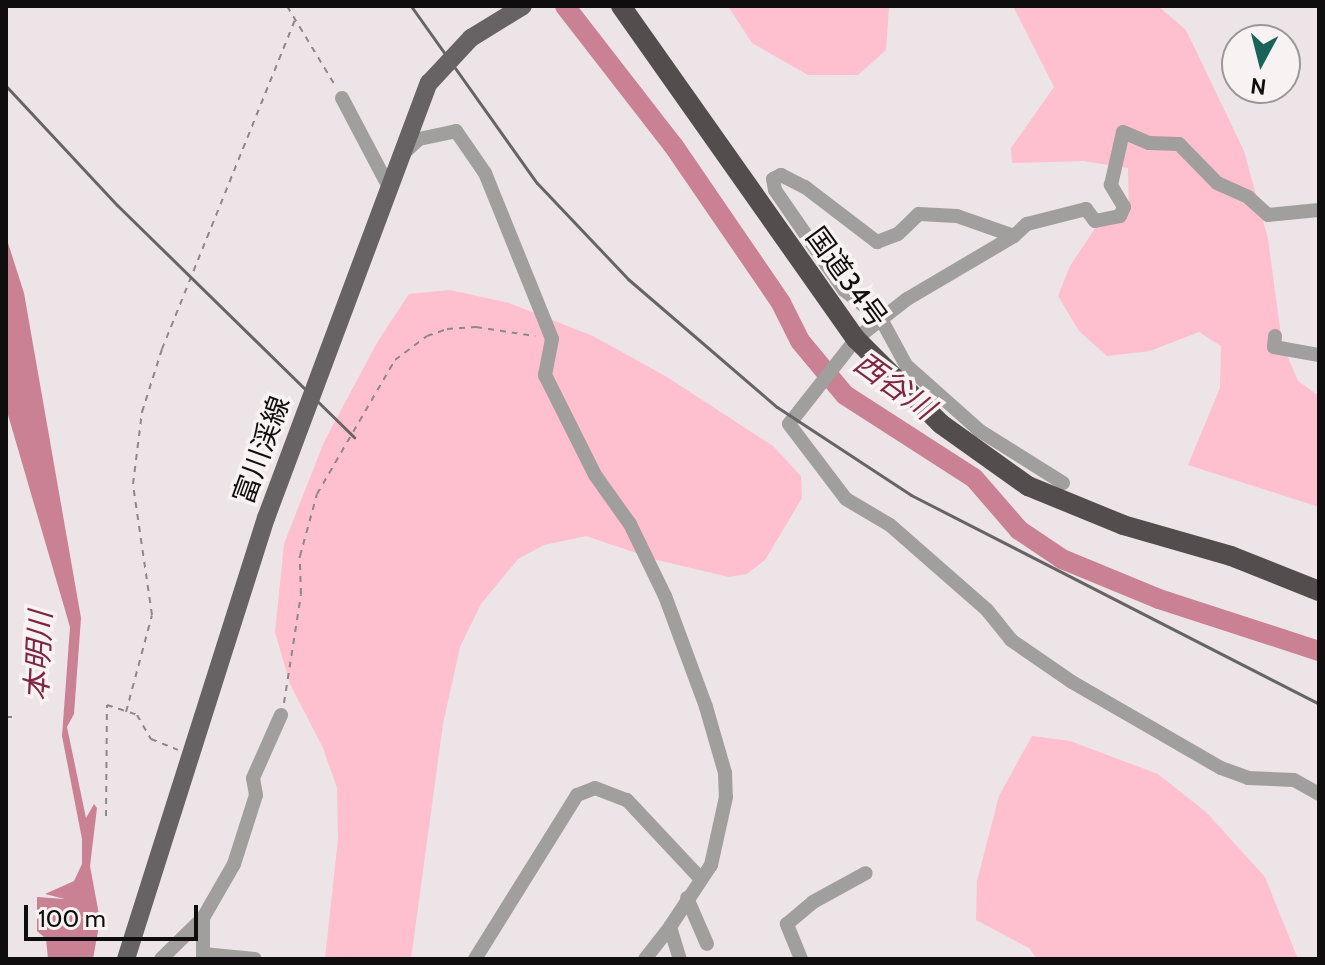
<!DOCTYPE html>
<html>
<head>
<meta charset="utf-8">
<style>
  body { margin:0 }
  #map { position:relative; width:1325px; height:965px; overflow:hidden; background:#ece4e6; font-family:Cabin,"Noto Sans JP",sans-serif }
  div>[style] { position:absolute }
  .green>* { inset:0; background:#febfce }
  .water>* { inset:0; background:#cb8194 }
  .river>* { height:20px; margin:-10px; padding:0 10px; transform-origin:10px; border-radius:10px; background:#cb8194 }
  .path>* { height:2px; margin-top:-1px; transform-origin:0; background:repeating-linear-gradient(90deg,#8c8788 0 6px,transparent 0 12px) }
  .minor>* { height:14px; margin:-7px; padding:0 7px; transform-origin:7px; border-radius:7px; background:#a19e9e }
  .major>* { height:18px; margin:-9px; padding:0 9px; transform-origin:9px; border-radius:9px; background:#676263 }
  .highway>* { height:20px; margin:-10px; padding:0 10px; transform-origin:10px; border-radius:10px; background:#534d4e }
  .rail>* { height:3px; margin:-1.5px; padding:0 1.5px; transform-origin:1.5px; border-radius:1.5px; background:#686465 }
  span { translate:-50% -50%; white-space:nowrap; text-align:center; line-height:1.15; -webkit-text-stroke:7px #f9f2f3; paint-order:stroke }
  .street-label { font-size:28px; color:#0f0d0d }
  .water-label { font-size:30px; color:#7d2544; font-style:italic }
  .frame { position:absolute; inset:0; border:8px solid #0f0d0d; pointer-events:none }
  .north { position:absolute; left:1221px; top:24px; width:80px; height:80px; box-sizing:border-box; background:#f9f2f3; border:2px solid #9b9697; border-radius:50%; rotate:187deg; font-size:22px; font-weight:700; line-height:32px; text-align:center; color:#0f0d0d }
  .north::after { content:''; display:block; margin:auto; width:28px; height:36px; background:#19635a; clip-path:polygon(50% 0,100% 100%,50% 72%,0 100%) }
  .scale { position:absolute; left:24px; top:905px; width:174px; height:36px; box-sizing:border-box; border:4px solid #0f0d0d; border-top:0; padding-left:10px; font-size:24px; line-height:28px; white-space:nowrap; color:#0f0d0d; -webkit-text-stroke:6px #f9f2f3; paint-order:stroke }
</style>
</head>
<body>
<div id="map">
  <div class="green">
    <i style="clip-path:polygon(728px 6px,889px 6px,886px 50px,858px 75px,808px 75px,752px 43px)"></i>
    <i style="clip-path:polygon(1013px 6px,1158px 6px,1186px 30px,1244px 151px,1268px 239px,1282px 343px,1298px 381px,1319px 396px,1319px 507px,1188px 465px,1220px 388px,1221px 346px,1199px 332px,1150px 351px,1107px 356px,1079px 331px,1058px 296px,1070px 266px,1096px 227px,1129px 213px,1128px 168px,1083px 161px,1012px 163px,1011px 148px,1054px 87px)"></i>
    <i style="clip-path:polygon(450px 290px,509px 303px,593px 336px,667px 377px,773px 446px,801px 476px,802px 498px,765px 560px,747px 574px,729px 577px,657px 560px,586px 536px,544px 545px,518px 559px,481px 604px,460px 647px,443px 724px,411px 959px,325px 959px,338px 839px,337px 788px,323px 748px,290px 684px,275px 632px,284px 544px,324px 442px,378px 341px,409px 294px)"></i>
    <i style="clip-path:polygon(1032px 736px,1070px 741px,1158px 774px,1206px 812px,1265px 877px,1298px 959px,1037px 959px,1029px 948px,976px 920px,977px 881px,999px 796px)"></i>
  </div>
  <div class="water">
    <i style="clip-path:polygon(8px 243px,24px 293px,81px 618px,74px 714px,67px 727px,86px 818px,94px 804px,97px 808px,90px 866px,100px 920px,93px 959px,48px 959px,46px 939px,37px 931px,37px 897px,65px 899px,45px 894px,74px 881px,82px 864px,82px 839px,62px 736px,70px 627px,6px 408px)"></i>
  </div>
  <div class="river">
    <i style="left:565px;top:6px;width:176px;rotate:52.2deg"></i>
    <i style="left:673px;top:145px;width:191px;rotate:55.6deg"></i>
    <i style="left:781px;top:303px;width:42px;rotate:63.4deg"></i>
    <i style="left:800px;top:341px;width:70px;rotate:50.2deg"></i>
    <i style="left:845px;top:395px;width:153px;rotate:32.8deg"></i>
    <i style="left:974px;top:478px;width:69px;rotate:49.1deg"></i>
    <i style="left:1019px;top:530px;width:52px;rotate:34deg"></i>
    <i style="left:1062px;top:559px;width:105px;rotate:22.4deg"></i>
    <i style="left:1159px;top:599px;width:168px;rotate:18deg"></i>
  </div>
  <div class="path">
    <i style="left:287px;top:6px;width:95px;rotate:58.8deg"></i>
    <i style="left:284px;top:703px;width:110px;rotate:-81.1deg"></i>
    <i style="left:301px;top:594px;width:38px;rotate:-92deg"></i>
    <i style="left:300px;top:556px;width:64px;rotate:-74.7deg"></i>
    <i style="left:317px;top:494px;width:155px;rotate:-59.8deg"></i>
    <i style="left:395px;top:360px;width:40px;rotate:-37deg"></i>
    <i style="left:427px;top:336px;width:21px;rotate:-19deg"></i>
    <i style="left:447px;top:329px;width:29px;rotate:-4deg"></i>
    <i style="left:476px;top:327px;width:60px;rotate:8.7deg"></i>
    <i style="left:126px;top:712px;width:100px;rotate:-75deg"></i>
    <i style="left:152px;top:615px;width:132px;rotate:-98.3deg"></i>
    <i style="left:133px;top:484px;width:73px;rotate:-82.9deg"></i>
    <i style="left:142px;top:412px;width:66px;rotate:-72.4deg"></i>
    <i style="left:162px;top:349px;width:355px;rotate:-68deg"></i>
    <i style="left:6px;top:717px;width:10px"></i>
    <i style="left:106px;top:816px;width:111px;rotate:-89.5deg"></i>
    <i style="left:107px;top:705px;width:32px;rotate:18deg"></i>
    <i style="left:137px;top:715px;width:28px;rotate:60deg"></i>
    <i style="left:151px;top:739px;width:29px;rotate:22deg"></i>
  </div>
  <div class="minor">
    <i style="left:342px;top:98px;width:103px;rotate:62.2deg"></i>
    <i style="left:405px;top:152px;width:19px;rotate:-43deg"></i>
    <i style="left:419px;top:139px;width:38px;rotate:-12deg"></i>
    <i style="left:456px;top:131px;width:51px;rotate:55.4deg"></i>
    <i style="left:485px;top:173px;width:179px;rotate:68deg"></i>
    <i style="left:552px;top:339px;width:37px;rotate:101deg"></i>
    <i style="left:545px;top:375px;width:112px;rotate:63.4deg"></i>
    <i style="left:595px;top:475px;width:60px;rotate:54.5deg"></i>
    <i style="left:630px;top:524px;width:80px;rotate:64.1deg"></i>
    <i style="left:665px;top:596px;width:118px;rotate:69.7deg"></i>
    <i style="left:706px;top:707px;width:69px;rotate:73.9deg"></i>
    <i style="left:725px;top:773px;width:24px;rotate:88deg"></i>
    <i style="left:726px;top:797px;width:70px;rotate:102.4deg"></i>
    <i style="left:711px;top:865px;width:74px;rotate:123.5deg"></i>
    <i style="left:670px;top:927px;width:34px;rotate:73deg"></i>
    <i style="left:1014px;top:236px;width:124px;rotate:149.5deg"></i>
    <i style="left:907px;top:299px;width:65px;rotate:141.9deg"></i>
    <i style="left:856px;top:339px;width:108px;rotate:128.2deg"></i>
    <i style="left:789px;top:424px;width:94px;rotate:52.8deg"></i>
    <i style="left:846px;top:499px;width:51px;rotate:30.6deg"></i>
    <i style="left:890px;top:525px;width:129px;rotate:41.2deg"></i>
    <i style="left:987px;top:610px;width:38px;rotate:51deg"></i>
    <i style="left:1011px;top:640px;width:74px;rotate:34.5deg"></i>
    <i style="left:1072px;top:682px;width:172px;rotate:30deg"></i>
    <i style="left:1221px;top:768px;width:29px;rotate:20deg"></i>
    <i style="left:1248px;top:778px;width:46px;rotate:2.5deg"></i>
    <i style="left:1294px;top:780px;width:29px;rotate:29deg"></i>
    <i style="left:1275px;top:336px;width:11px;rotate:95deg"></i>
    <i style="left:1274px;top:347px;width:46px;rotate:10.1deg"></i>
    <i style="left:1063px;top:483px;width:98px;rotate:-147.9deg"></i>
    <i style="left:980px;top:431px;width:99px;rotate:-138.3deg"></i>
    <i style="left:906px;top:365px;width:52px;rotate:-118.5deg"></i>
    <i style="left:881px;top:319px;width:47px;rotate:-141.9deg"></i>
    <i style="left:844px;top:290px;width:121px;rotate:-124.6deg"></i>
    <i style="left:775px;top:190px;width:11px;rotate:-100deg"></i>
    <i style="left:773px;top:179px;width:9px;rotate:-27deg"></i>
    <i style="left:781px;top:175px;width:27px;rotate:27deg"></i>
    <i style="left:805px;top:187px;width:91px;rotate:37.4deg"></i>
    <i style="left:877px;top:242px;width:22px;rotate:-21deg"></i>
    <i style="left:898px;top:234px;width:29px;rotate:-44deg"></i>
    <i style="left:919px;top:214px;width:38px;rotate:3deg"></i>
    <i style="left:957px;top:216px;width:60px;rotate:19.3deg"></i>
    <i style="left:1014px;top:236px;width:18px;rotate:-43deg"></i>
    <i style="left:1027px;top:224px;width:61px;rotate:-14.3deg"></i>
    <i style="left:1086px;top:209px;width:15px;rotate:53deg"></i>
    <i style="left:1095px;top:221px;width:25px;rotate:-11deg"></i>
    <i style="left:1120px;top:216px;width:10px;rotate:-66deg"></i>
    <i style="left:1124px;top:207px;width:26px;rotate:-121deg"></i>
    <i style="left:1111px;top:185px;width:54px;rotate:-77.2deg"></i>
    <i style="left:1123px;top:132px;width:28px;rotate:23deg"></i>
    <i style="left:1149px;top:143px;width:30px;rotate:2deg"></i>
    <i style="left:1179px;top:144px;width:54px;rotate:45.7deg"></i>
    <i style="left:1217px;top:183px;width:34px;rotate:24deg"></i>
    <i style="left:1248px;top:197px;width:27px;rotate:42deg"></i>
    <i style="left:1268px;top:215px;width:51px;rotate:-5.6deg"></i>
    <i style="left:687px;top:898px;width:50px;rotate:66.5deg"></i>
    <i style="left:203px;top:954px;width:52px;rotate:5.5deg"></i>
    <i style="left:161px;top:959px;width:59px;rotate:-44.3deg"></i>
    <i style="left:203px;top:918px;width:62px;rotate:-60.1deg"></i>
    <i style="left:234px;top:864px;width:72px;rotate:-72.3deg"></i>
    <i style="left:256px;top:795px;width:17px;rotate:-100deg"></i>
    <i style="left:253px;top:778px;width:69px;rotate:-66deg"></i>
    <i style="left:203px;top:959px;width:41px;rotate:-90deg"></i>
    <i style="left:475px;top:959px;width:193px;rotate:-58.1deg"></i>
    <i style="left:577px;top:795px;width:19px;rotate:-21deg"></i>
    <i style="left:595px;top:788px;width:34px;rotate:21deg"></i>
    <i style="left:627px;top:800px;width:107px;rotate:46.9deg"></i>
    <i style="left:645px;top:959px;width:41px;rotate:-52deg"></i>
    <i style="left:801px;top:959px;width:38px;rotate:-112deg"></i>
    <i style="left:787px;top:924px;width:34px;rotate:-40deg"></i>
    <i style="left:813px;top:902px;width:60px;rotate:-28.7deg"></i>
  </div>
  <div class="major">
    <i style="left:126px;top:959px;width:463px;rotate:-72.4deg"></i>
    <i style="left:266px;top:518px;width:465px;rotate:-69.5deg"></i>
    <i style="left:429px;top:83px;width:62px;rotate:-47deg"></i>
    <i style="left:471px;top:38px;width:61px;rotate:-31.6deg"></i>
  </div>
  <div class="highway">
    <i style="left:621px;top:6px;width:408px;rotate:54.8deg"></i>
    <i style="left:856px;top:339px;width:120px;rotate:45deg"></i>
    <i style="left:941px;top:424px;width:107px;rotate:35.5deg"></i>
    <i style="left:1028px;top:486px;width:103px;rotate:22.3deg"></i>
    <i style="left:1123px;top:525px;width:112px;rotate:16deg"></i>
    <i style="left:1231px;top:556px;width:95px;rotate:21.7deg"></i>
  </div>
  <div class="rail">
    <i style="left:411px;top:6px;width:217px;rotate:54.6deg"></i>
    <i style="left:537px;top:183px;width:132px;rotate:46.5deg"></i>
    <i style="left:628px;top:279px;width:196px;rotate:40.7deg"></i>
    <i style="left:777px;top:407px;width:160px;rotate:33.3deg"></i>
    <i style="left:911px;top:495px;width:458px;rotate:27.1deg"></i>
    <i style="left:6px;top:86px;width:163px;rotate:47deg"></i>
    <i style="left:117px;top:205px;width:332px;rotate:44.4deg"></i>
  </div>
  <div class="street-label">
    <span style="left:847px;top:277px;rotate:54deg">国道34号</span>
    <span style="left:261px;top:450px;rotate:-70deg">富川渓線</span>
  </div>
  <div class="water-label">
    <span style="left:894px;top:386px;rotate:36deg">西谷川</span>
    <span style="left:39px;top:656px;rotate:-87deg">本明川</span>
  </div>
  <div class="frame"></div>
  <div class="north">N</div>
  <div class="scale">100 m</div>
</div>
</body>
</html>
